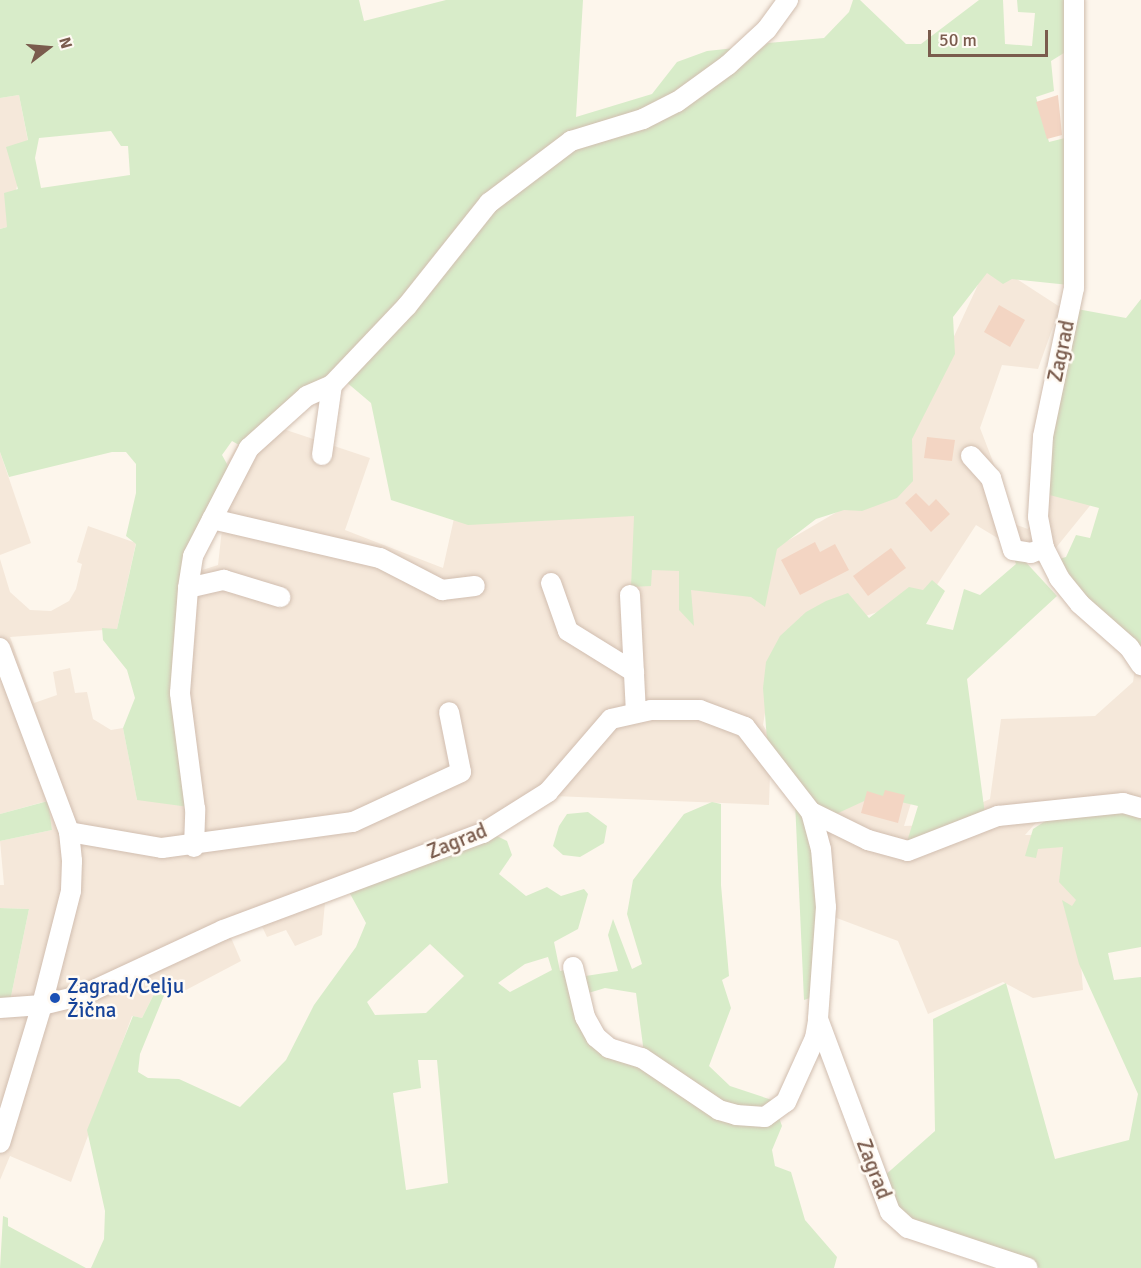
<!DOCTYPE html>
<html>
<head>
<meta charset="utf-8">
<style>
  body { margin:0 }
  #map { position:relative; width:1141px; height:1268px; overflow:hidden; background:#fdf6ec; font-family:Signika,sans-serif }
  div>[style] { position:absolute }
  .residential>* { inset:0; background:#f5e8da }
  .green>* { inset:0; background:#d8ecc9 }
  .building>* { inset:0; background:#f3d5c3 }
  .roads { filter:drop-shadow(0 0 2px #d1beb0) drop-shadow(0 0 2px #d1beb0) }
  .minor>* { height:20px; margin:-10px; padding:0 10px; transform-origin:10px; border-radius:10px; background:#fff }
  .dots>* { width:16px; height:16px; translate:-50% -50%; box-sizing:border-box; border:3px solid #fffaf3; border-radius:50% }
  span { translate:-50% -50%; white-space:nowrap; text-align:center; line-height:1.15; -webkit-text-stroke:5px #fffaf3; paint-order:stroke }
  .street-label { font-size:21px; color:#7a5c4d }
  .transit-label { font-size:21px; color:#164399 }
  .left { translate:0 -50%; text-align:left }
  .north { position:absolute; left:18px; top:18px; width:60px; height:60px; -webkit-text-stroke:4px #fffaf3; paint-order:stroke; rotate:74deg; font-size:16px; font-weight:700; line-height:24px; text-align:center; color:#7a5c4d }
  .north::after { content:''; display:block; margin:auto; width:21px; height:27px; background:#7a5c4d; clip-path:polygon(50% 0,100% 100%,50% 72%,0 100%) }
  .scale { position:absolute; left:928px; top:30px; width:120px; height:27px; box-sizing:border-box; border:3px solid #7a5c4d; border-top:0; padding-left:8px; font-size:18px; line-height:21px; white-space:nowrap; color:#7a5c4d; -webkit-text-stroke:4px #fffaf3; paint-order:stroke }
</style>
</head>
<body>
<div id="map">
  <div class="residential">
    <i style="clip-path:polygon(19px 95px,28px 141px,7px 227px,0 229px,0 98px)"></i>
    <i style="clip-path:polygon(989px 261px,1060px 307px,1038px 369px,1002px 365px,980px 428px,1007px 498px,1006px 521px,1028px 529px,1064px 472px,1097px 497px,1042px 565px,976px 525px,931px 594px,776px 646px,763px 725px,786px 765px,915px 790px,904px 826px,931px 825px,990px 799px,1001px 719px,1095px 716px,1133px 682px,1141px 620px,1141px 811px,1049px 808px,1025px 835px,1071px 835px,1083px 990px,1033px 998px,1003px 982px,928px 1014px,898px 941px,810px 908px,803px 808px,770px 774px,769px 805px,530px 795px,480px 829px,327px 881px,322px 935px,295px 946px,286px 930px,267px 937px,259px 920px,229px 933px,241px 961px,186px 990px,163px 976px,142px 1018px,132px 1016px,71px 1182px,10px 1156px,0 1180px,0 1011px,8px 1011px,29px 909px,0 908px,0 885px,4px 885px,0 841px,52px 830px,47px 801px,0 814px,0 559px,10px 592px,30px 610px,51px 611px,69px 601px,76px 589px,82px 564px,77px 562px,88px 526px,136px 543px,117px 629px,10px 637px,34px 703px,57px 695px,53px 672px,70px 668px,75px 693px,87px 692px,93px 719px,111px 730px,123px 728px,137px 800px,171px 580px,218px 565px,223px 520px,203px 503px,253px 419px,370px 458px,345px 530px,443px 568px,457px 505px,629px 514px,782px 544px,902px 474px,911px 429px)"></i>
    <i style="clip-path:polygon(0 452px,31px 543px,0 555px)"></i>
  </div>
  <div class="green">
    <i style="clip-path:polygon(evenodd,0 0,359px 0,364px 21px,446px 0,583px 0,576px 117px,652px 94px,677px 62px,707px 51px,735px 48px,747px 60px,768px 43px,824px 38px,849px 12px,853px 0,860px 0,906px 44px,921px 44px,979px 0,1003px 0,1005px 44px,1032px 46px,1035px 13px,1018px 12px,1017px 0,1068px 0,1064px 53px,1051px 61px,1054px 91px,1036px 97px,1049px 142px,1069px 137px,1069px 285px,1012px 279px,1003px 284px,987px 273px,953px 317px,955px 354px,912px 439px,913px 481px,897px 498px,862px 511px,844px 510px,816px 519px,777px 549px,765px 607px,751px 597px,691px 590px,694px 626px,679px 610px,679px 571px,652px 570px,651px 586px,631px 587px,634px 516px,468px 525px,391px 500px,371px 403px,338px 375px,246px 449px,232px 441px,222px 455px,232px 473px,180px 578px,189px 807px,137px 800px,123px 728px,135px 698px,127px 670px,103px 640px,102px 628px,117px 629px,136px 544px,126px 536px,136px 493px,136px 464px,126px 452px,112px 452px,9px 477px,0 452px,0 229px,7px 227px,4px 193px,18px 189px,6px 147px,28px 140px,19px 95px,0 98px,0 0,111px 131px,121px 146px,128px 146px,130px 175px,41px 188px,35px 158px,39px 138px,111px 131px)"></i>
    <i style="clip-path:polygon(1141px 299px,1141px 650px,1091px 606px,1059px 559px,1066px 557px,1076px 535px,1090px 538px,1099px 508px,1042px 493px,1077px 309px,1126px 318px)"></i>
    <i style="clip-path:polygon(1013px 556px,1021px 557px,1057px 596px,967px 679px,985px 814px,906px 845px,918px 806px,875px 796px,834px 815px,809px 803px,767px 740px,763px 688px,766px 662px,780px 636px,806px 612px,826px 601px,848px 593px,869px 618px,909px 587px,923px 590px,932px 580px,945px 591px,926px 624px,953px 630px,964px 589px,980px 595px,1016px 564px)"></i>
    <i style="clip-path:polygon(48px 801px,52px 830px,0 841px,0 814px)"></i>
    <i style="clip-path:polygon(795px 801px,810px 821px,822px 904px,810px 998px,804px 1000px)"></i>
    <i style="clip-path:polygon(712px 802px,721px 804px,721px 885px,729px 976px,722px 980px,731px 1008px,709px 1066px,730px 1086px,781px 1103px,736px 1113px,644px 1053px,636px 993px,605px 988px,585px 994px,579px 977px,618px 971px,608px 935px,613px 919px,632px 969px,642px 964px,627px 914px,633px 880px,684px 814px)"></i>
    <i style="clip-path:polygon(1109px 808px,1141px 815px,1141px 947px,1108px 953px,1114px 980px,1141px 977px,1141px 1268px,1040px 1268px,897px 1213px,883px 1177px,935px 1131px,933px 1019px,1006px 983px,1055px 1159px,1129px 1140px,1138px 1094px,1079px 964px,1062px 900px,1072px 906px,1076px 900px,1059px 882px,1063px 847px,1038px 849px,1036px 858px,1025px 856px,1033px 829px,1050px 818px)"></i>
    <i style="clip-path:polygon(588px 812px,607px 826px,604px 843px,580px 857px,563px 855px,553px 846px,559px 826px,567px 814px)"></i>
    <i style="clip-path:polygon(evenodd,491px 833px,507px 841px,512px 855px,499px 874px,526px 896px,547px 887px,561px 896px,584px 889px,588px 894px,578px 929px,554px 942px,560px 971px,569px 969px,582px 1018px,623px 1057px,698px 1102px,778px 1115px,782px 1126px,772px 1150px,775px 1166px,791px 1172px,805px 1220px,837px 1257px,834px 1268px,91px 1268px,104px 1239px,105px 1211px,87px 1130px,133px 1016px,142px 1018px,163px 976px,170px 981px,140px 1054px,138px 1072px,148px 1078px,179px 1079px,240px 1107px,286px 1060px,314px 1005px,356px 947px,366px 923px,348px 890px,491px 833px,430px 944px,464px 976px,426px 1013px,375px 1015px,367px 1002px,430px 944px,491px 833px,548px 957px,552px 970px,510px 992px,498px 983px,525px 964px,548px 957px,491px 833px,418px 1060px,437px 1060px,448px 1183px,406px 1190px,393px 1093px,421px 1088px,418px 1060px)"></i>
    <i style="clip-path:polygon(0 908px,29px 909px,8px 1011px,0 1011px)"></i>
    <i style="clip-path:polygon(3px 1216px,8px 1218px,8px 1226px,86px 1268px,0 1268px)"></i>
  </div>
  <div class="building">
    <i style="clip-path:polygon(1058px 95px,1062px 135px,1047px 139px,1036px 102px)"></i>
    <i style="clip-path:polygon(999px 305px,1025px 320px,1010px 347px,984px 332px)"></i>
    <i style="clip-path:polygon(927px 437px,955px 440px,952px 461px,924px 458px)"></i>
    <i style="clip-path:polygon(916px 493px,929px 506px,936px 499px,950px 514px,931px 532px,905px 503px)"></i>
    <i style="clip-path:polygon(815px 542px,820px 552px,835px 544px,849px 570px,800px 595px,781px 560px)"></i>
    <i style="clip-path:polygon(891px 548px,906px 568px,868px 596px,853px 576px)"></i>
    <i style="clip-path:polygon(885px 790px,905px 795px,898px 823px,861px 813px,867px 791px,883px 796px)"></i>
  </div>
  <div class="roads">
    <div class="minor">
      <i style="left:1074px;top:0;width:288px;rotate:90deg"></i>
      <i style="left:1074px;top:288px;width:152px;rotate:101.8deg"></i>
      <i style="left:1043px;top:437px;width:80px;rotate:93.6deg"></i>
      <i style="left:1038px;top:517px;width:32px;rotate:79deg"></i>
      <i style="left:1044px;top:548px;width:34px;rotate:63deg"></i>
      <i style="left:1059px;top:578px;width:33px;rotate:51deg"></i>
      <i style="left:1080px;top:604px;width:65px;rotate:41.3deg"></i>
      <i style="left:1129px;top:647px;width:22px;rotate:56deg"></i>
      <i style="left:322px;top:455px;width:71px;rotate:-81.9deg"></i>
      <i style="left:971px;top:456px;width:30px;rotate:48deg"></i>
      <i style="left:991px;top:478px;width:75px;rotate:73deg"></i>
      <i style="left:1013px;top:550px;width:18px;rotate:9deg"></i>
      <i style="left:1031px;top:553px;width:14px;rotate:-21deg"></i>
      <i style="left:212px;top:519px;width:172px;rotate:13.1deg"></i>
      <i style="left:380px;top:558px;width:70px;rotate:27.3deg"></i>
      <i style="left:442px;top:590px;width:33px;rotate:-7deg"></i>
      <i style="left:551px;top:583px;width:51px;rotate:70.5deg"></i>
      <i style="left:568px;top:631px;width:78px;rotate:31.8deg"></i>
      <i style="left:188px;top:588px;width:32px;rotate:-81deg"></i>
      <i style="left:193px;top:556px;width:122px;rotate:-62.6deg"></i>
      <i style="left:249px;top:448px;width:78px;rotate:-41.9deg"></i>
      <i style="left:307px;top:396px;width:27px;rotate:-24deg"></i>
      <i style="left:332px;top:385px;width:109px;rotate:-46.5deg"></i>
      <i style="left:407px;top:306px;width:132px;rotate:-51.5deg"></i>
      <i style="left:489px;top:203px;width:103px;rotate:-37.1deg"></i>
      <i style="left:571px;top:141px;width:75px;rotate:-17deg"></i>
      <i style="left:643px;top:119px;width:38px;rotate:-27deg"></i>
      <i style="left:677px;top:102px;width:63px;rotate:-36deg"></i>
      <i style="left:728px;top:65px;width:53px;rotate:-42.7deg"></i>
      <i style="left:767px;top:29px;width:36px;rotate:-54deg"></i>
      <i style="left:630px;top:595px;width:118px;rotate:87.1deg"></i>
      <i style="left:0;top:648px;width:197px;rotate:69.4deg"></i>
      <i style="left:69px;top:832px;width:29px;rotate:84deg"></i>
      <i style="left:72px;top:861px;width:30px;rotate:92deg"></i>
      <i style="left:71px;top:891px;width:118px;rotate:104.3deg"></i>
      <i style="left:42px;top:1005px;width:144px;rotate:106.9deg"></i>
      <i style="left:811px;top:812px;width:38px;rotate:75deg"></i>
      <i style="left:821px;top:849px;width:58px;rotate:85.1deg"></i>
      <i style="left:826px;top:907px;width:112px;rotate:94.1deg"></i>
      <i style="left:818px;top:1019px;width:206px;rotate:69.5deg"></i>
      <i style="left:890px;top:1212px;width:24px;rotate:42deg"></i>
      <i style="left:908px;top:1228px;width:126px;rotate:18.4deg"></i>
      <i style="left:69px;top:832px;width:94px;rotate:9.8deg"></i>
      <i style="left:162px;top:848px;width:193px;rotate:-7.8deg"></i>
      <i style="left:353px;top:822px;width:119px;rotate:-24.8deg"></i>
      <i style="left:461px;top:772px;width:61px;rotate:-101.3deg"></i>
      <i style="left:194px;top:847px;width:38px;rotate:-88deg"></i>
      <i style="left:195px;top:809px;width:117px;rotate:-97.4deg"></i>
      <i style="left:180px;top:693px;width:105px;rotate:-85.6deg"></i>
      <i style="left:188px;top:588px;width:37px;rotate:-13deg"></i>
      <i style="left:224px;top:580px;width:59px;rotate:16.9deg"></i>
      <i style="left:573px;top:967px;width:51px;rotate:76.5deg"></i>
      <i style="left:585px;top:1017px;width:23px;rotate:61deg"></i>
      <i style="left:596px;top:1037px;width:17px;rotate:40deg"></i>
      <i style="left:609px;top:1048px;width:34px;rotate:17deg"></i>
      <i style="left:642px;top:1058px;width:93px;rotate:34deg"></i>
      <i style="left:719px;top:1110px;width:18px;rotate:16deg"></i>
      <i style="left:736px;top:1115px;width:29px;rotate:4deg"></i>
      <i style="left:765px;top:1117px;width:26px;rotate:-36deg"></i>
      <i style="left:786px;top:1102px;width:70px;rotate:-65.6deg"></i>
      <i style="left:815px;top:1038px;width:17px;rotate:-80deg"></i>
      <i style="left:0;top:1008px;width:42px;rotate:-4.1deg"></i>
      <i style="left:42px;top:1005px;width:42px;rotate:-13.7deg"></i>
      <i style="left:83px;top:995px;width:154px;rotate:-24.9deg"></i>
      <i style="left:223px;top:930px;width:278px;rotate:-20.5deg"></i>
      <i style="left:483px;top:833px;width:77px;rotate:-32.2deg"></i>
      <i style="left:548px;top:792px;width:96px;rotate:-49.2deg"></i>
      <i style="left:611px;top:719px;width:41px;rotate:-12.7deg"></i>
      <i style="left:651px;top:710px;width:49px"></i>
      <i style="left:700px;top:710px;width:48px;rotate:20.7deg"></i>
      <i style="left:745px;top:727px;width:108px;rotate:52.2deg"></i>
      <i style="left:811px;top:812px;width:64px;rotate:26.2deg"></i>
      <i style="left:868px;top:840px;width:41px;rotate:15.4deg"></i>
      <i style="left:908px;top:851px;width:97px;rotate:-21.3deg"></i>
      <i style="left:998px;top:816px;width:126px;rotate:-5.9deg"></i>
      <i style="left:1123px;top:803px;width:19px;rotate:16deg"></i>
    </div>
  </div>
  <div class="dots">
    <i style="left:55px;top:998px;background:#1a4fb4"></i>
  </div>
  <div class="street-label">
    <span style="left:1061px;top:351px;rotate:-78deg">Zagrad</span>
    <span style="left:457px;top:841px;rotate:-22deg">Zagrad</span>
    <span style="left:874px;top:1169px;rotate:69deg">Zagrad</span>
  </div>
  <div class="transit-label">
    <span class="left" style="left:67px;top:998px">Zagrad/Celju<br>Žična</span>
  </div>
  <div class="north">N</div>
  <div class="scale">50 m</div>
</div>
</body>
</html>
